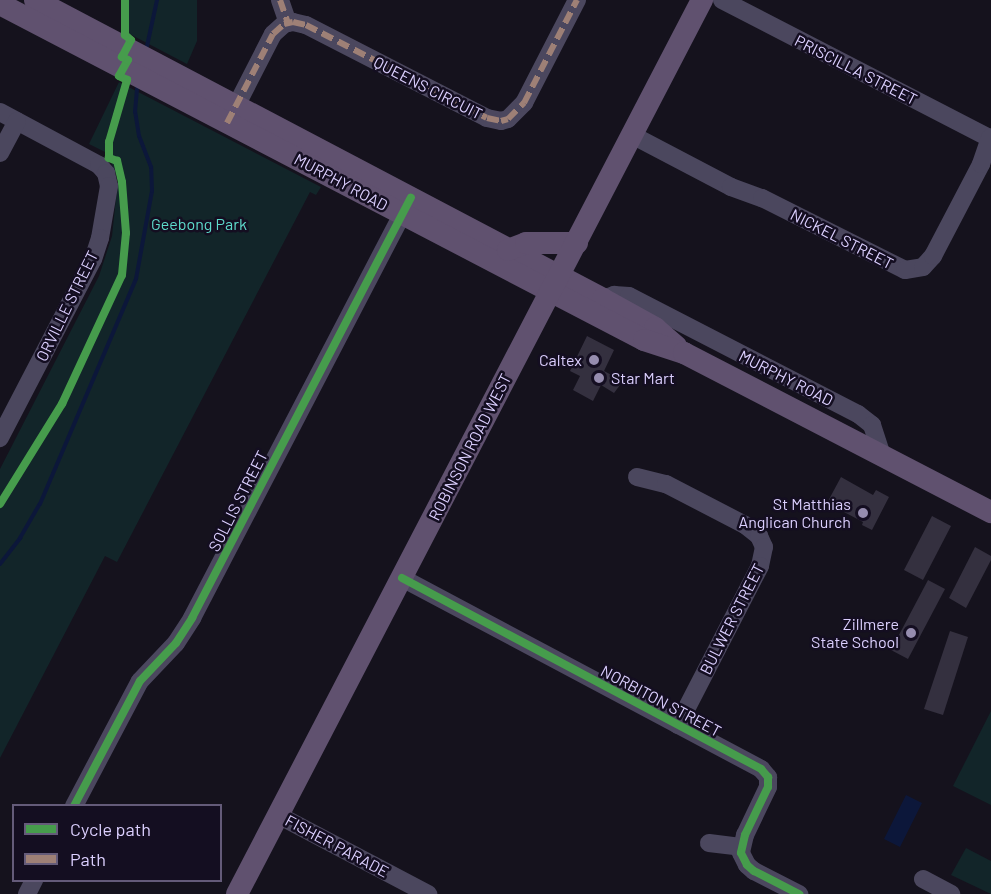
<!DOCTYPE html>
<html>
<head>
<meta charset="utf-8">
<style>
  body { margin:0 }
  #map { position:relative; width:991px; height:894px; overflow:hidden; background:#15121d; font-family:Barlow,sans-serif }
  div>[style] { position:absolute }
  .green>* { inset:0; background:#122529 }
  .water>* { inset:0; background:#0c173a }
  .stream>* { height:4px; margin:-2px; padding:0 2px; transform-origin:2px; border-radius:2px; background:#0c173a }
  .building>* { inset:0; background:#34303f }
  .minor>* { height:18px; margin:-9px; padding:0 9px; transform-origin:9px; border-radius:9px; background:#4b475e }
  .major>* { height:22px; margin:-11px; padding:0 11px; transform-origin:11px; border-radius:11px; background:#60516f }
  .quiet>* { height:6px; margin-top:-3px; transform-origin:0; background:repeating-linear-gradient(90deg,#9e8076 0 12px,transparent 0 18px) }
  .cycleway>* { height:8px; margin:-4px; padding:0 4px; transform-origin:4px; border-radius:4px; background:#469c4c }
  .dots>* { width:16px; height:16px; translate:-50% -50%; box-sizing:border-box; border:3px solid #140e21; border-radius:50% }
  span { translate:-50% -50%; white-space:nowrap; text-align:center; line-height:1.15; -webkit-text-stroke:5px #140e21; paint-order:stroke }
  .street-label { font-size:16px; color:#dbcffe }
  .park-label { font-size:16px; color:#5edbcc }
  .poi-label { font-size:16px; color:#dbcffe }
  .right { translate:-100% -50%; text-align:right }
  .left { translate:0 -50%; text-align:left }
  .legend { position:absolute; left:12px; top:804px; width:210px; height:78px; box-sizing:border-box; background:#140e21; border:2px solid #645b79; margin:0; padding:8px 10px; list-style:none; font-size:18px; color:#dbcffe }
  .legend li { display:flex; align-items:center; gap:12px; height:30px }
  .legend b { width:30px; border:2px solid #645b79 }
</style>
</head>
<body>
<div id="map">
  <div class="green">
    <i style="clip-path:polygon(122px 0,197px 0,197px 41px,187px 64px,122px 30px)"></i>
    <i style="clip-path:polygon(119px 82px,321px 187px,316px 195px,310px 192px,117px 562px,105px 556px,0 758px,0 469px,99px 276px,112px 236px,118px 179px,107px 153px,89px 144px)"></i>
    <i style="clip-path:polygon(991px 711px,991px 805px,953px 786px)"></i>
    <i style="clip-path:polygon(966px 848px,991px 861px,991px 894px,951px 875px)"></i>
  </div>
  <div class="water">
    <i style="clip-path:polygon(906px 795px,922px 803px,900px 847px,884px 839px)"></i>
  </div>
  <div class="stream">
    <i style="left:147px;top:46px;width:47px;rotate:-77.7deg"></i>
    <i style="left:0;top:564px;width:33px;rotate:-52deg"></i>
    <i style="left:20px;top:538px;width:39px;rotate:-60deg"></i>
    <i style="left:40px;top:504px;width:245px;rotate:-66.9deg"></i>
    <i style="left:136px;top:279px;width:89px;rotate:-79.7deg"></i>
    <i style="left:152px;top:191px;width:24px;rotate:-92deg"></i>
    <i style="left:151px;top:167px;width:33px;rotate:-111deg"></i>
    <i style="left:139px;top:136px;width:24px;rotate:-99deg"></i>
    <i style="left:135px;top:112px;width:24px;rotate:-85deg"></i>
  </div>
  <div class="building">
    <i style="clip-path:polygon(587px 336px,614px 350px,604px 371px,623px 381px,614px 393px,601px 385px,593px 401px,573px 390px,580px 376px,570px 371px)"></i>
    <i style="clip-path:polygon(841px 477px,873px 495px,876px 490px,889px 497px,872px 530px,862px 525px,863px 522px,827px 503px)"></i>
    <i style="clip-path:polygon(932px 516px,951px 526px,923px 580px,904px 570px)"></i>
    <i style="clip-path:polygon(975px 547px,991px 556px,991px 560px,966px 608px,949px 598px)"></i>
    <i style="clip-path:polygon(928px 580px,945px 589px,908px 659px,891px 650px)"></i>
    <i style="clip-path:polygon(950px 631px,968px 637px,943px 715px,924px 709px)"></i>
  </div>
  <div class="minor">
    <i style="left:280px;top:0;width:24px;rotate:71deg"></i>
    <i style="left:722px;top:0;width:303px;rotate:27.3deg"></i>
    <i style="left:0;top:112px;width:112px;rotate:28.2deg"></i>
    <i style="left:99px;top:165px;width:11px;rotate:49deg"></i>
    <i style="left:106px;top:173px;width:13px;rotate:77deg"></i>
    <i style="left:109px;top:186px;width:53px;rotate:99.8deg"></i>
    <i style="left:100px;top:238px;width:22px;rotate:108deg"></i>
    <i style="left:93px;top:259px;width:202px;rotate:117.5deg"></i>
    <i style="left:231px;top:116px;width:92px;rotate:-62.9deg"></i>
    <i style="left:273px;top:34px;width:15px;rotate:-42deg"></i>
    <i style="left:284px;top:24px;width:9px;rotate:-13deg"></i>
    <i style="left:293px;top:22px;width:13px;rotate:13deg"></i>
    <i style="left:306px;top:25px;width:203px;rotate:27.2deg"></i>
    <i style="left:487px;top:118px;width:14px;rotate:12deg"></i>
    <i style="left:501px;top:121px;width:7px;rotate:-16deg"></i>
    <i style="left:508px;top:119px;width:23px;rotate:-45deg"></i>
    <i style="left:524px;top:103px;width:116px;rotate:-62.8deg"></i>
    <i style="left:632px;top:135px;width:112px;rotate:27.7deg"></i>
    <i style="left:731px;top:187px;width:33px;rotate:20deg"></i>
    <i style="left:762px;top:198px;width:160px;rotate:26.7deg"></i>
    <i style="left:905px;top:270px;width:18px;rotate:-9deg"></i>
    <i style="left:923px;top:267px;width:15px;rotate:-48deg"></i>
    <i style="left:933px;top:256px;width:104px;rotate:-62.4deg"></i>
    <i style="left:981px;top:164px;width:28px;rotate:-71deg"></i>
    <i style="left:0;top:153px;width:36px;rotate:-62deg"></i>
    <i style="left:603px;top:299px;width:12px;rotate:-20deg"></i>
    <i style="left:614px;top:295px;width:15px;rotate:4deg"></i>
    <i style="left:629px;top:296px;width:258px;rotate:27.3deg"></i>
    <i style="left:858px;top:414px;width:18px;rotate:38deg"></i>
    <i style="left:872px;top:425px;width:33px;rotate:72deg"></i>
    <i style="left:637px;top:477px;width:30px;rotate:14deg"></i>
    <i style="left:666px;top:484px;width:89px;rotate:27.4deg"></i>
    <i style="left:745px;top:525px;width:18px;rotate:38deg"></i>
    <i style="left:759px;top:536px;width:12px;rotate:66deg"></i>
    <i style="left:764px;top:547px;width:19px;rotate:102deg"></i>
    <i style="left:760px;top:566px;width:179px;rotate:117.3deg"></i>
    <i style="left:402px;top:578px;width:407px;rotate:28deg"></i>
    <i style="left:761px;top:769px;width:11px;rotate:49deg"></i>
    <i style="left:768px;top:777px;width:10px;rotate:90deg"></i>
    <i style="left:768px;top:787px;width:53px;rotate:115.6deg"></i>
    <i style="left:745px;top:835px;width:18px;rotate:103deg"></i>
    <i style="left:741px;top:853px;width:13px;rotate:63deg"></i>
    <i style="left:747px;top:865px;width:9px;rotate:41deg"></i>
    <i style="left:754px;top:871px;width:51px;rotate:27.1deg"></i>
    <i style="left:74px;top:806px;width:141px;rotate:-62.2deg"></i>
    <i style="left:140px;top:681px;width:52px;rotate:-46.5deg"></i>
    <i style="left:176px;top:643px;width:30px;rotate:-57deg"></i>
    <i style="left:192px;top:618px;width:468px;rotate:-62.5deg"></i>
    <i style="left:278px;top:815px;width:170px;rotate:27.8deg"></i>
    <i style="left:709px;top:843px;width:32px;rotate:7deg"></i>
    <i style="left:923px;top:879px;width:32px;rotate:28deg"></i>
    <i style="left:27px;top:894px;width:16px;rotate:-63deg"></i>
  </div>
  <div class="major">
    <i style="left:35px;top:0;width:642px;rotate:27.76deg"></i>
    <i style="left:603px;top:299px;width:60px;rotate:29.1deg"></i>
    <i style="left:655px;top:328px;width:28px;rotate:41deg"></i>
    <i style="left:0;top:4px;width:726px;rotate:27.55deg"></i>
    <i style="left:644px;top:340px;width:42px;rotate:18deg"></i>
    <i style="left:684px;top:353px;width:346px;rotate:27.4deg"></i>
    <i style="left:508px;top:250px;width:19px;rotate:-21deg"></i>
    <i style="left:526px;top:243px;width:51px"></i>
    <i style="left:237px;top:894px;width:1008px;rotate:-62.52deg"></i>
  </div>
  <div class="quiet">
    <i style="left:280px;top:0;width:24px;rotate:71deg"></i>
    <i style="left:227px;top:123px;width:100px;rotate:-62.7deg"></i>
    <i style="left:273px;top:34px;width:15px;rotate:-42deg"></i>
    <i style="left:284px;top:24px;width:9px;rotate:-13deg"></i>
    <i style="left:293px;top:22px;width:13px;rotate:13deg"></i>
    <i style="left:306px;top:25px;width:203px;rotate:27.2deg"></i>
    <i style="left:487px;top:118px;width:14px;rotate:12deg"></i>
    <i style="left:501px;top:121px;width:7px;rotate:-16deg"></i>
    <i style="left:508px;top:119px;width:23px;rotate:-45deg"></i>
    <i style="left:524px;top:103px;width:116px;rotate:-62.8deg"></i>
  </div>
  <div class="cycleway">
    <i style="left:0;top:504px;width:118px;rotate:-58.2deg"></i>
    <i style="left:62px;top:404px;width:142px;rotate:-65.1deg"></i>
    <i style="left:122px;top:275px;width:42px;rotate:-84.6deg"></i>
    <i style="left:126px;top:233px;width:51px;rotate:-94.5deg"></i>
    <i style="left:122px;top:182px;width:22px;rotate:-103deg"></i>
    <i style="left:117px;top:161px;width:9px;rotate:-159deg"></i>
    <i style="left:109px;top:158px;width:16px;rotate:-90deg"></i>
    <i style="left:109px;top:142px;width:65px;rotate:-73.8deg"></i>
    <i style="left:127px;top:80px;width:9px;rotate:-153deg"></i>
    <i style="left:119px;top:76px;width:18px;rotate:-61deg"></i>
    <i style="left:128px;top:60px;width:7px;rotate:-153deg"></i>
    <i style="left:122px;top:57px;width:19px;rotate:-62deg"></i>
    <i style="left:131px;top:40px;width:8px;rotate:-140deg"></i>
    <i style="left:125px;top:35px;width:35px;rotate:-90deg"></i>
    <i style="left:402px;top:578px;width:407px;rotate:28deg"></i>
    <i style="left:761px;top:769px;width:11px;rotate:49deg"></i>
    <i style="left:768px;top:777px;width:10px;rotate:90deg"></i>
    <i style="left:768px;top:787px;width:53px;rotate:115.6deg"></i>
    <i style="left:745px;top:835px;width:18px;rotate:103deg"></i>
    <i style="left:741px;top:853px;width:13px;rotate:63deg"></i>
    <i style="left:747px;top:865px;width:9px;rotate:41deg"></i>
    <i style="left:754px;top:871px;width:51px;rotate:27.1deg"></i>
    <i style="left:74px;top:806px;width:141px;rotate:-62.2deg"></i>
    <i style="left:140px;top:681px;width:52px;rotate:-46.5deg"></i>
    <i style="left:176px;top:643px;width:30px;rotate:-57deg"></i>
    <i style="left:192px;top:618px;width:474px;rotate:-62.5deg"></i>
  </div>
  <div class="dots">
    <i style="left:594px;top:360px;background:#968daf"></i>
    <i style="left:599px;top:378px;background:#968daf"></i>
    <i style="left:863px;top:513px;background:#968daf"></i>
    <i style="left:911px;top:633px;background:#968daf"></i>
  </div>
  <div class="street-label">
    <span style="left:856px;top:70px;rotate:27deg">PRISCILLA STREET</span>
    <span style="left:428px;top:88px;rotate:27deg">QUEENS CIRCUIT</span>
    <span style="left:341px;top:182px;rotate:28deg">MURPHY ROAD</span>
    <span style="left:842px;top:239px;rotate:27deg">NICKEL STREET</span>
    <span style="left:67px;top:306px;rotate:-64deg">ORVILLE STREET</span>
    <span style="left:786px;top:378px;rotate:27deg">MURPHY ROAD</span>
    <span style="left:470px;top:447px;rotate:-63deg">ROBINSON ROAD WEST</span>
    <span style="left:238px;top:501px;rotate:-63deg">SOLLIS STREET</span>
    <span style="left:732px;top:619px;rotate:-63deg">BULWER STREET</span>
    <span style="left:661px;top:701px;rotate:28deg">NORBITON STREET</span>
    <span style="left:337px;top:846px;rotate:28deg">FISHER PARADE</span>
  </div>
  <div class="park-label">
    <span style="left:199px;top:224px">Geebong Park</span>
  </div>
  <div class="poi-label">
    <span class="right" style="left:582px;top:360px">Caltex</span>
    <span class="left" style="left:611px;top:378px">Star Mart</span>
    <span class="right" style="left:851px;top:513px">St Matthias<br>Anglican Church</span>
    <span class="right" style="left:899px;top:633px">Zillmere<br>State School</span>
  </div>
  <ul class="legend">
  <li><b style="height:8px;background:#469c4c"></b>Cycle path</li>
  <li><b style="height:8px;background:#9e8076"></b>Path</li>
  </ul>
</div>
</body>
</html>
